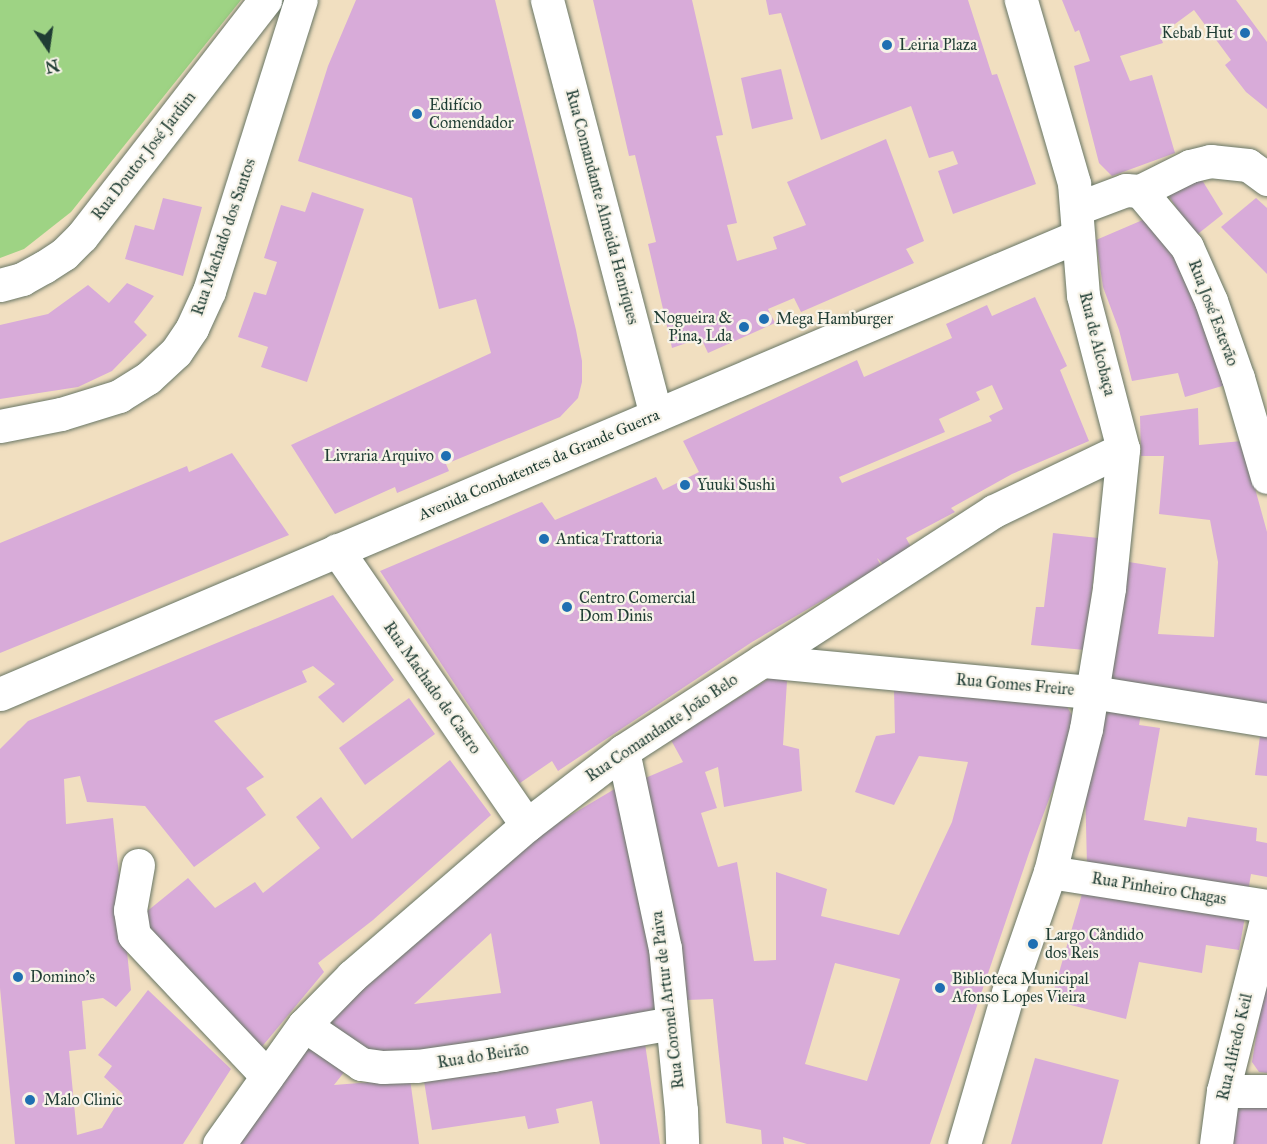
<!DOCTYPE html>
<html>
<head>
<meta charset="utf-8">
<style>
  body { margin:0 }
  #map { position:relative; width:1267px; height:1144px; overflow:hidden; background:#f1dfc0; font-family:"IM FELL Great Primer",serif }
  div>[style] { position:absolute }
  .green>* { inset:0; background:#9ed384 }
  .building>* { inset:0; background:#d8abd9 }
  .roads { filter:drop-shadow(0 0 2px #687665) drop-shadow(0 0 2px #687665) }
  .street>* { height:33px; margin:-16.5px; padding:0 16.5px; transform-origin:16.5px; border-radius:16.5px; background:#fff }
  .secondary>* { height:33px; margin:-16.5px; padding:0 16.5px; transform-origin:16.5px; border-radius:16.5px; background:#fff }
  .dots>* { width:16px; height:16px; translate:-50% -50%; box-sizing:border-box; border:3px solid #f7f3e8; border-radius:50% }
  span { translate:-50% -50%; white-space:nowrap; text-align:center; line-height:1.15; -webkit-text-stroke:4.5px #f7f3e8; paint-order:stroke }
  .poi-label { font-size:16px; color:#1f3d34 }
  .right { translate:-100% -50%; text-align:right }
  .left { translate:0 -50%; text-align:left }
  .street-label { font-size:16px; color:#1f3d34 }
  .north { position:absolute; left:18px; top:18px; width:60px; height:60px; -webkit-text-stroke:4px #f7f3e8; paint-order:stroke; rotate:167deg; font-size:16px; font-weight:700; line-height:24px; text-align:center; color:#1f3d34 }
  .north::after { content:''; display:block; margin:auto; width:21px; height:27px; background:#1f3d34; clip-path:polygon(50% 0,100% 100%,50% 72%,0 100%) }
</style>
</head>
<body>
<div id="map">
  <div class="green">
    <i style="clip-path:polygon(0 0,241px 0,71px 212px,24px 249px,0 258px)"></i>
  </div>
  <div class="building">
    <i style="clip-path:polygon(356px 0,495px 0,576px 330px,582px 361px,582px 382px,578px 398px,560px 417px,446px 464px,449px 471px,397px 493px,395px 487px,335px 514px,291px 445px,491px 353px,476px 299px,439px 309px,412px 198px,298px 161px,328px 66px)"></i>
    <i style="clip-path:polygon(593px 0,692px 0,723px 135px,716px 136px,737px 223px,727px 225px,737px 261px,777px 249px,773px 237px,806px 225px,787px 182px,886px 139px,924px 241px,906px 249px,914px 263px,801px 312px,794px 298px,768px 309px,775px 323px,708px 353px,701px 338px,672px 348px,648px 244px,656px 242px,635px 155px,629px 156px)"></i>
    <i style="clip-path:polygon(766px 0,968px 0,992px 75px,997px 74px,1036px 184px,953px 214px,938px 171px,958px 164px,953px 151px,929px 158px,911px 106px,821px 140px,781px 13px,769px 15px)"></i>
    <i style="clip-path:polygon(1062px 0,1236px 0,1267px 42px,1267px 109px,1246px 92px,1225px 65px,1231px 60px,1194px 10px,1160px 35px,1163px 43px,1120px 56px,1130px 81px,1152px 75px,1175px 153px,1112px 176px,1099px 163px,1074px 66px,1090px 61px,1079px 30px,1075px 32px)"></i>
    <i style="clip-path:polygon(781px 69px,793px 119px,752px 129px,741px 78px)"></i>
    <i style="clip-path:polygon(1202px 180px,1223px 214px,1194px 237px,1163px 186px)"></i>
    <i style="clip-path:polygon(312px 192px,364px 209px,307px 382px,261px 367px,268px 347px,238px 337px,254px 292px,266px 295px,277px 262px,264px 258px,281px 205px,305px 212px)"></i>
    <i style="clip-path:polygon(163px 198px,202px 207px,183px 276px,125px 259px,135px 225px,154px 230px)"></i>
    <i style="clip-path:polygon(1256px 198px,1267px 208px,1267px 274px,1221px 227px)"></i>
    <i style="clip-path:polygon(1152px 216px,1185px 268px,1229px 384px,1185px 397px,1178px 373px,1132px 381px,1119px 330px,1103px 287px,1096px 240px)"></i>
    <i style="clip-path:polygon(127px 283px,154px 296px,134px 322px,147px 335px,112px 371px,78px 387px,0 399px,0 325px,48px 314px,88px 285px,109px 303px)"></i>
    <i style="clip-path:polygon(evenodd,1035px 297px,1067px 366px,1060px 370px,1089px 441px,1012px 474px,951px 508px,955px 512px,906px 538px,912px 549px,885px 566px,877px 558px,881px 566px,752px 642px,558px 771px,552px 761px,520px 783px,380px 571px,542px 502px,555px 520px,656px 477px,663px 490px,699px 472px,683px 441px,857px 360px,864px 377px,952px 338px,946px 324px,987px 305px,992px 316px,1035px 297px,992px 385px,1003px 409px,989px 416px,992px 421px,842px 483px,839px 477px,945px 432px,939px 419px,980px 400px,976px 392px,992px 385px)"></i>
    <i style="clip-path:polygon(1198px 408px,1199px 445px,1242px 441px,1267px 532px,1267px 707px,1108px 684px,1129px 562px,1166px 568px,1158px 634px,1214px 637px,1218px 562px,1210px 520px,1159px 514px,1164px 456px,1141px 456px,1140px 416px)"></i>
    <i style="clip-path:polygon(232px 453px,289px 535px,0 653px,0 543px,187px 466px,189px 472px)"></i>
    <i style="clip-path:polygon(1053px 533px,1098px 538px,1085px 650px,1031px 645px,1036px 607px,1044px 607px)"></i>
    <i style="clip-path:polygon(333px 595px,394px 680px,343px 723px,318px 697px,335px 684px,313px 666px,302px 671px,307px 682px,214px 721px,264px 777px,246px 788px,266px 815px,194px 867px,145px 806px,87px 802px,80px 776px,64px 779px,66px 824px,113px 818px,131px 990px,116px 1007px,103px 998px,82px 1001px,86px 1049px,69px 1051px,77px 1135px,102px 1128px,123px 1094px,104px 1077px,112px 1066px,98px 1055px,148px 990px,231px 1069px,183px 1144px,15px 1144px,0 988px,0 749px,28px 721px)"></i>
    <i style="clip-path:polygon(evenodd,771px 677px,787px 681px,783px 745px,799px 749px,802px 791px,724px 807px,718px 767px,705px 772px,717px 808px,701px 813px,718px 867px,737px 862px,754px 961px,776px 960px,776px 872px,827px 889px,821px 916px,899px 935px,952px 822px,968px 762px,919px 756px,894px 805px,855px 792px,876px 736px,895px 733px,894px 689px,1062px 698px,1077px 724px,1029px 853px,930px 1144px,807px 1144px,783px 1137px,784px 1144px,762px 1144px,761px 1130px,726px 1123px,713px 999px,687px 1000px,667px 880px,643px 779px,683px 762px,671px 740px,771px 677px,835px 963px,900px 979px,867px 1081px,805px 1064px,835px 963px)"></i>
    <i style="clip-path:polygon(409px 698px,435px 734px,365px 785px,339px 748px)"></i>
    <i style="clip-path:polygon(1099px 702px,1142px 708px,1139px 725px,1160px 728px,1144px 820px,1186px 827px,1188px 817px,1257px 828px,1256px 841px,1267px 843px,1267px 877px,1251px 874px,1248px 892px,1087px 866px,1085px 784px)"></i>
    <i style="clip-path:polygon(1261px 728px,1267px 729px,1267px 776px,1255px 775px)"></i>
    <i style="clip-path:polygon(450px 760px,491px 815px,373px 920px,318px 963px,324px 972px,260px 1049px,140px 917px,188px 878px,215px 908px,255px 882px,263px 893px,320px 848px,296px 817px,321px 797px,352px 839px)"></i>
    <i style="clip-path:polygon(evenodd,618px 787px,646px 907px,661px 1016px,383px 1055px,350px 1047px,323px 1025px,470px 885px,539px 834px,618px 787px,491px 933px,501px 993px,414px 1004px,491px 933px)"></i>
    <i style="clip-path:polygon(1084px 887px,1245px 917px,1239px 950px,1206px 945px,1202px 973px,1139px 962px,1126px 1019px,1051px 1000px)"></i>
    <i style="clip-path:polygon(1266px 976px,1267px 976px,1267px 1073px,1259px 1072px,1252px 1062px)"></i>
    <i style="clip-path:polygon(644px 1037px,660px 1144px,600px 1144px,592px 1101px,556px 1109px,559px 1123px,528px 1129px,525px 1116px,432px 1130px,423px 1075px)"></i>
    <i style="clip-path:polygon(310px 1048px,345px 1071px,334px 1085px,410px 1079px,419px 1144px,234px 1144px,302px 1050px)"></i>
    <i style="clip-path:polygon(1035px 1058px,1119px 1080px,1102px 1144px,1011px 1144px)"></i>
    <i style="clip-path:polygon(1267px 1102px,1267px 1144px,1228px 1144px,1234px 1103px)"></i>
  </div>
  <div class="roads">
    <div class="street">
      <i style="left:547px;top:0;width:429px;rotate:75.3deg"></i>
      <i style="left:1140px;top:191px;width:56px;rotate:-26.6deg"></i>
      <i style="left:1190px;top:166px;width:21px;rotate:-14deg"></i>
      <i style="left:1210px;top:161px;width:38px;rotate:6deg"></i>
      <i style="left:1248px;top:165px;width:24px;rotate:36deg"></i>
      <i style="left:1078px;top:208px;width:51px;rotate:-20.6deg"></i>
      <i style="left:1126px;top:190px;width:14px;rotate:4deg"></i>
      <i style="left:1140px;top:191px;width:73px;rotate:50deg"></i>
      <i style="left:1187px;top:247px;width:59px;rotate:66deg"></i>
      <i style="left:1211px;top:301px;width:82px;rotate:70.7deg"></i>
      <i style="left:1238px;top:378px;width:103px;rotate:73.7deg"></i>
      <i style="left:0;top:285px;width:23px;rotate:-15deg"></i>
      <i style="left:22px;top:279px;width:25px;rotate:-29deg"></i>
      <i style="left:44px;top:267px;width:24px;rotate:-33deg"></i>
      <i style="left:64px;top:254px;width:25px;rotate:-45deg"></i>
      <i style="left:82px;top:236px;width:299px;rotate:-52.2deg"></i>
      <i style="left:337px;top:550px;width:334px;rotate:55.4deg"></i>
      <i style="left:762px;top:661px;width:331px;rotate:5.4deg"></i>
      <i style="left:1092px;top:692px;width:177px;rotate:9.1deg"></i>
      <i style="left:0;top:694px;width:1171px;rotate:-23.02deg"></i>
      <i style="left:623px;top:751px;width:201px;rotate:78deg"></i>
      <i style="left:665px;top:948px;width:163px;rotate:84.4deg"></i>
      <i style="left:681px;top:1110px;width:34px;rotate:88deg"></i>
      <i style="left:138px;top:865px;width:46px;rotate:100.1deg"></i>
      <i style="left:130px;top:910px;width:25px;rotate:81deg"></i>
      <i style="left:134px;top:935px;width:194px;rotate:46.7deg"></i>
      <i style="left:1050px;top:872px;width:220px;rotate:8.9deg"></i>
      <i style="left:304px;top:1025px;width:69px;rotate:34.4deg"></i>
      <i style="left:361px;top:1064px;width:22px;rotate:8deg"></i>
      <i style="left:383px;top:1067px;width:34px;rotate:-2deg"></i>
      <i style="left:417px;top:1066px;width:77px;rotate:-8.2deg"></i>
      <i style="left:493px;top:1055px;width:182px;rotate:-10.1deg"></i>
      <i style="left:1223px;top:1091px;width:44px"></i>
      <i style="left:219px;top:1144px;width:146px;rotate:-54.5deg"></i>
      <i style="left:304px;top:1025px;width:69px;rotate:-45.6deg"></i>
      <i style="left:352px;top:976px;width:231px;rotate:-40.8deg"></i>
      <i style="left:527px;top:825px;width:121px;rotate:-37.6deg"></i>
      <i style="left:623px;top:751px;width:442px;rotate:-32.9deg"></i>
      <i style="left:994px;top:511px;width:143px;rotate:-25.7deg"></i>
      <i style="left:964px;top:1144px;width:157px;rotate:-73.8deg"></i>
      <i style="left:1008px;top:993px;width:128px;rotate:-70.9deg"></i>
      <i style="left:1050px;top:872px;width:147px;rotate:-75.9deg"></i>
      <i style="left:1086px;top:729px;width:143px;rotate:-80.7deg"></i>
      <i style="left:1109px;top:588px;width:140px;rotate:-84.2deg"></i>
      <i style="left:1123px;top:449px;width:159px;rotate:-104.6deg"></i>
      <i style="left:1083px;top:295px;width:112px;rotate:-94.6deg"></i>
      <i style="left:1074px;top:183px;width:191px;rotate:-106.2deg"></i>
      <i style="left:1216px;top:1144px;width:53px;rotate:-82.5deg"></i>
      <i style="left:1223px;top:1091px;width:180px;rotate:-75.9deg"></i>
    </div>
    <div class="secondary">
      <i style="left:0;top:426px;width:62px;rotate:-11.1deg"></i>
      <i style="left:61px;top:414px;width:61px;rotate:-17.2deg"></i>
      <i style="left:119px;top:396px;width:34px;rotate:-32deg"></i>
      <i style="left:148px;top:378px;width:38px;rotate:-43deg"></i>
      <i style="left:176px;top:352px;width:29px;rotate:-56deg"></i>
      <i style="left:192px;top:328px;width:41px;rotate:-65.3deg"></i>
      <i style="left:209px;top:291px;width:305px;rotate:-72.5deg"></i>
    </div>
  </div>
  <div class="dots">
    <i style="left:1245px;top:33px;background:#1f6fb2"></i>
    <i style="left:887px;top:45px;background:#1f6fb2"></i>
    <i style="left:417px;top:114px;background:#1f6fb2"></i>
    <i style="left:764px;top:319px;background:#1f6fb2"></i>
    <i style="left:744px;top:327px;background:#1f6fb2"></i>
    <i style="left:446px;top:456px;background:#1f6fb2"></i>
    <i style="left:685px;top:485px;background:#1f6fb2"></i>
    <i style="left:544px;top:539px;background:#1f6fb2"></i>
    <i style="left:567px;top:607px;background:#1f6fb2"></i>
    <i style="left:1033px;top:944px;background:#1f6fb2"></i>
    <i style="left:18px;top:977px;background:#1f6fb2"></i>
    <i style="left:940px;top:988px;background:#1f6fb2"></i>
    <i style="left:30px;top:1100px;background:#1f6fb2"></i>
  </div>
  <div class="poi-label">
    <span class="right" style="left:1233px;top:33px">Kebab Hut</span>
    <span class="left" style="left:899px;top:45px">Leiria Plaza</span>
    <span class="left" style="left:429px;top:114px">Edifício<br>Comendador</span>
    <span class="right" style="left:732px;top:327px">Nogueira &amp;<br>Pina, Lda</span>
    <span class="left" style="left:776px;top:319px">Mega Hamburger</span>
    <span class="right" style="left:434px;top:456px">Livraria Arquivo</span>
    <span class="left" style="left:697px;top:485px">Yuuki Sushi</span>
    <span class="left" style="left:556px;top:539px">Antica Trattoria</span>
    <span class="left" style="left:579px;top:607px">Centro Comercial<br>Dom Dinis</span>
    <span class="left" style="left:1045px;top:944px">Largo Cândido<br>dos Reis</span>
    <span class="left" style="left:30px;top:977px">Domino's</span>
    <span class="left" style="left:952px;top:988px">Biblioteca Municipal<br>Afonso Lopes Vieira</span>
    <span class="left" style="left:44px;top:1100px">Malo Clinic</span>
  </div>
  <div class="street-label">
    <span style="left:144px;top:156px;rotate:-52deg">Rua Doutor José Jardim</span>
    <span style="left:602px;top:207px;rotate:75deg">Rua Comandante Almeida Henriques</span>
    <span style="left:224px;top:237px;rotate:-71deg">Rua Machado dos Santos</span>
    <span style="left:1213px;top:313px;rotate:69deg">Rua José Estevão</span>
    <span style="left:1097px;top:344px;rotate:76deg">Rua de Alcobaça</span>
    <span style="left:539px;top:465px;rotate:-23deg">Avenida Combatentes da Grande Guerra</span>
    <span style="left:1015px;top:685px;rotate:5deg">Rua Gomes Freire</span>
    <span style="left:432px;top:688px;rotate:55deg">Rua Machado de Castro</span>
    <span style="left:662px;top:728px;rotate:-34deg">Rua Comandante João Belo</span>
    <span style="left:1159px;top:889px;rotate:9deg">Rua Pinheiro Chagas</span>
    <span style="left:668px;top:1000px;rotate:-97deg">Rua Coronel Artur de Paiva</span>
    <span style="left:1235px;top:1047px;rotate:-77deg">Rua Alfredo Keil</span>
    <span style="left:483px;top:1056px;rotate:-9deg">Rua do Beirão</span>
  </div>
  <div class="north">N</div>
</div>
</body>
</html>
